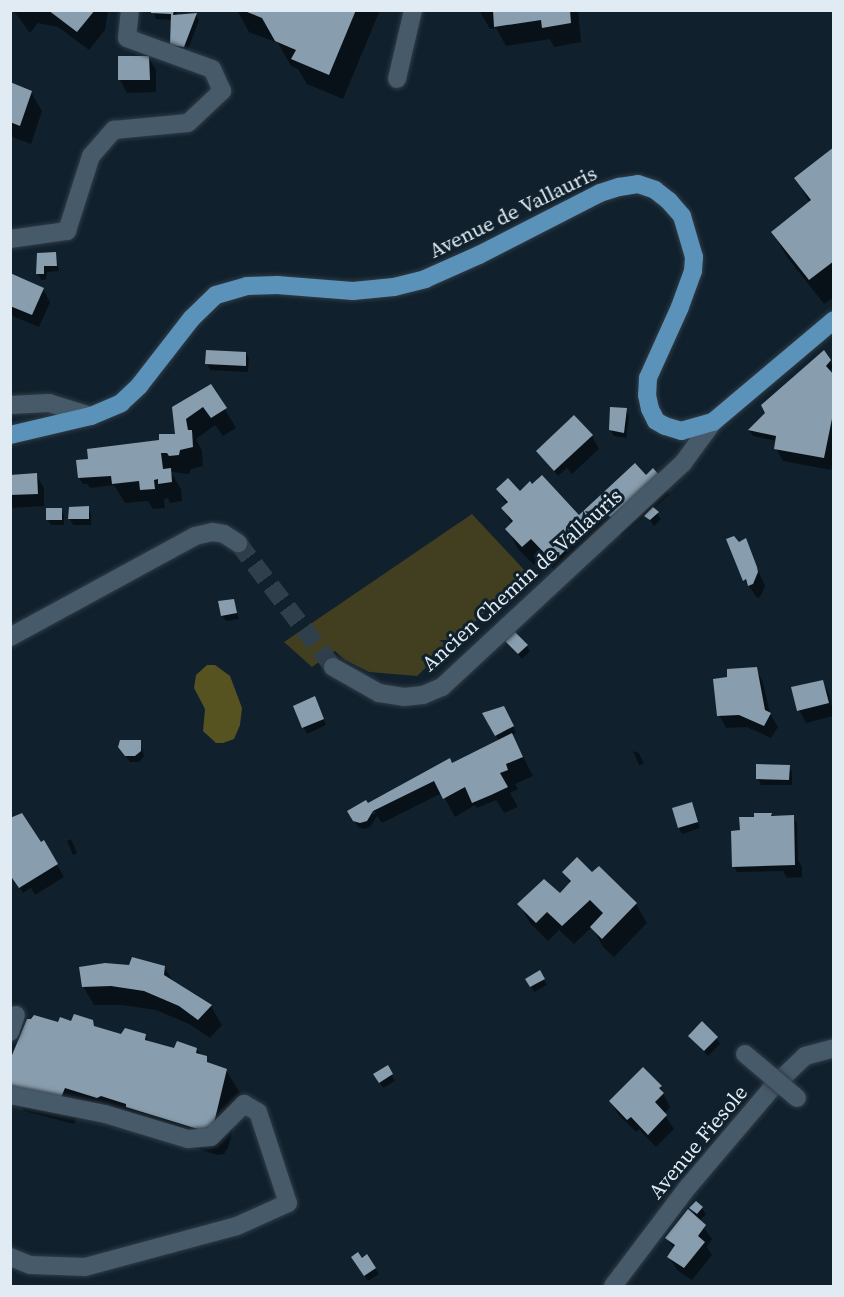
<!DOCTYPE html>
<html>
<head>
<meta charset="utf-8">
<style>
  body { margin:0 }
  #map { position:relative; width:844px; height:1297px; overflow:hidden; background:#10212d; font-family:"Source Serif 4",serif }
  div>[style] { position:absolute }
  .green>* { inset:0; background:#413f1f }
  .water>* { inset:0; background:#565320 }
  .shadow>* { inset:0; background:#0007 }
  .building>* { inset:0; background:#889dad }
  .minor-tunnel>* { height:18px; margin-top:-9px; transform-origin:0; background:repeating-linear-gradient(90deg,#2f3f4b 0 18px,transparent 0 27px) }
  .roads { filter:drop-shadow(0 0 2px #313c46) drop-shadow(0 0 2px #313c46) }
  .minor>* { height:18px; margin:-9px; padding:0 9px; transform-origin:9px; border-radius:9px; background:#475a69 }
  .major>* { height:18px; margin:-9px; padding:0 9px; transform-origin:9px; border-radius:9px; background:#5b92ba }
  .bridges { filter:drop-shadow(0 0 2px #313c46) drop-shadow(0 0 2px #313c46) }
  .minor-bridge>* { height:18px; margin:-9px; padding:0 9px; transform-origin:9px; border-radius:9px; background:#475a69 }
  span { translate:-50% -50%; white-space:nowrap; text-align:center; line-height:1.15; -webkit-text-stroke:6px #10212d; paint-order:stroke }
  .street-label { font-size:21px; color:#e0ebf3 }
  .frame { position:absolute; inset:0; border:12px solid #e0ebf3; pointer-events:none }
</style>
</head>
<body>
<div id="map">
  <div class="green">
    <i style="clip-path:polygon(472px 514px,527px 573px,417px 676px,369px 672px,345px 660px,335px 651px,312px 667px,284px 642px)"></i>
  </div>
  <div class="water">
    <i style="clip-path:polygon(207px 665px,215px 665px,230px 676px,242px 708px,240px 725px,234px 739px,223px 743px,216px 743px,203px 731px,205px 709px,194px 688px,196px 675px)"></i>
  </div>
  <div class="shadow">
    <i style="clip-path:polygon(13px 10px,108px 10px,105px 30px,89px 50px,58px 27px,38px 23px,30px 33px)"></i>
    <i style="clip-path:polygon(153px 10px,177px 10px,176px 16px,196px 15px,199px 20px,187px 52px,172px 45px,172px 20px,156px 19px)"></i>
    <i style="clip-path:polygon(237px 10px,380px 10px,343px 99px,307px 84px,298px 69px,291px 66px,278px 43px,249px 32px)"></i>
    <i style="clip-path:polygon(479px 10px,578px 10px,581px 42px,554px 47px,550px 39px,506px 46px,496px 28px,490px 29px)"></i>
    <i style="clip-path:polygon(148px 57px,156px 70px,156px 92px,127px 93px,120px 80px)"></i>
    <i style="clip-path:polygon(10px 84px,31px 92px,42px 111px,31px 144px,10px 136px)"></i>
    <i style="clip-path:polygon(834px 149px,834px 297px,824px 304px,787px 257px,773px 233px,810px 203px,796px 179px)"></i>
    <i style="clip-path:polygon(55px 253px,59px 271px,47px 272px,46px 280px,41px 280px,38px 274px,38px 255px)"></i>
    <i style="clip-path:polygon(10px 274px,43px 289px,50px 302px,39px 327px,10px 315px)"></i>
    <i style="clip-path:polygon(246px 353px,249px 359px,248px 372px,210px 370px,207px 364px)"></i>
    <i style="clip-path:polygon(830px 361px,833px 367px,829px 372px,834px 378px,834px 458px,831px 470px,783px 461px,776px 448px,777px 441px,753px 436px,749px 430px)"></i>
    <i style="clip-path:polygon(211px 386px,236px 428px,223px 436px,215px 425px,196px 439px,202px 451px,203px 466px,191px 469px,189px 474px,171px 472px,181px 489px,182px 501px,170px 503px,168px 498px,164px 499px,165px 508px,153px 509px,148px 501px,125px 503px,114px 485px,90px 488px,87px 484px,83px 484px,79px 478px,176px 435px,174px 407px)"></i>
    <i style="clip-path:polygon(626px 410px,629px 416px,626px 438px,614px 436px,610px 429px)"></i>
    <i style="clip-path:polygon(592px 436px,599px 449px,572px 474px,567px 468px,558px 476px,538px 452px)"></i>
    <i style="clip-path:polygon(36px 475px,44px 488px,44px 506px,10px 508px,10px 476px)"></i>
    <i style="clip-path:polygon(658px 476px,669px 495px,653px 509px,661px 519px,654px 526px,646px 515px,622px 536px,616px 532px,565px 581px,542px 557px,534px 565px,518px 549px,507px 529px,512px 524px,503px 509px,507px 505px,498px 489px,520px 493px,579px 517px,645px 477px)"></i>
    <i style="clip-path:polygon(88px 508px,91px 514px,91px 525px,73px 525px,70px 519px)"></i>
    <i style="clip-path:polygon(61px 509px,64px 515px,64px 525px,51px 525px,47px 519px)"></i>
    <i style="clip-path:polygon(745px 540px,765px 586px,760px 597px,757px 598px,745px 580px,738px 544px)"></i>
    <i style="clip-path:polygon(233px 600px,239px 619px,226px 621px,222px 615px)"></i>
    <i style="clip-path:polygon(507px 641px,527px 646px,530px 651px,522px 659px)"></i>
    <i style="clip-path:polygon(756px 669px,763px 682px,770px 714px,778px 727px,771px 738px,747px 727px,726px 728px,719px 715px,729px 678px)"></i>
    <i style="clip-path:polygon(822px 681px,829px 694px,834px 716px,806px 723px,799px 710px)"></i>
    <i style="clip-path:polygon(318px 704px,326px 725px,307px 734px,294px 707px)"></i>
    <i style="clip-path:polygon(484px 714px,507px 714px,516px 733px,512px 735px,533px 776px,515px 784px,518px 789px,510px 793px,518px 807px,504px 813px,496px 800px,477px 808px,475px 805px,455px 817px,442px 793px,382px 823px,377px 816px,370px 827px,364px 829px,358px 827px,349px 811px,366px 802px,373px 815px,376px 813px,370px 804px,499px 741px)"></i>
    <i style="clip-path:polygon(140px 742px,144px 756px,139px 762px,130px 762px,120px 747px)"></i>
    <i style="clip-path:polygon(633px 751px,639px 753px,644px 764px,639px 765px)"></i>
    <i style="clip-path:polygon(789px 766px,792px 772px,792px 785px,761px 785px,758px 779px)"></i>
    <i style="clip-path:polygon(691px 804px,700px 828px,682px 834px,679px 828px)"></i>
    <i style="clip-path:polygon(756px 814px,793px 817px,797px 823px,798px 860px,802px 867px,802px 877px,787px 878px,783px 871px,737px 872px,734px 866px,741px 832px,756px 818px)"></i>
    <i style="clip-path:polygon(71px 839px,77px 853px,73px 855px,67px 841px)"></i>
    <i style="clip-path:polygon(44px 842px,64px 877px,35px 895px,31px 888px,23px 893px,10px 874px)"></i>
    <i style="clip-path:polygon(564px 873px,596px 879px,636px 904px,647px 923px,614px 957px,603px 947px,592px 927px,574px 944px,559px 930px,548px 941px,530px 923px,519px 904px,560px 895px,571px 884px)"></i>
    <i style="clip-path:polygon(164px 967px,174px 983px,211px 1006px,222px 1025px,210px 1038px,191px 1025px,156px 1010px,123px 1005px,94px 1005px,83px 986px)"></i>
    <i style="clip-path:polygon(539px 972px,547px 985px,534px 992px,527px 979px)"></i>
    <i style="clip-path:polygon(92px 1021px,96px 1029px,122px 1036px,145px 1035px,149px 1043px,175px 1050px,196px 1049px,211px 1065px,226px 1070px,241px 1095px,228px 1148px,224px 1154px,218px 1155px,79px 1112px,74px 1124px,24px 1111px,10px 1087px,59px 1024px)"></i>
    <i style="clip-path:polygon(690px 1036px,716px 1038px,720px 1044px,708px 1056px)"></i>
    <i style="clip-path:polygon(387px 1067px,395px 1081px,383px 1088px,375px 1074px)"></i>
    <i style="clip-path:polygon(660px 1087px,670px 1107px,664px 1114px,674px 1129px,656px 1147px,639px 1129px,636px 1132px,618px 1114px,611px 1102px)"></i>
    <i style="clip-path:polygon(691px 1208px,702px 1208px,706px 1214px,699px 1221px,712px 1239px,707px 1247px,712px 1255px,692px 1280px,677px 1270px,669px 1257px,674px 1249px,667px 1238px,697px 1219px)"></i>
    <i style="clip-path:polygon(367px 1256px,379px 1274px,368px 1281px,356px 1264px)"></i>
  </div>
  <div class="building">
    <i style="clip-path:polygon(48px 10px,95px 10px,77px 32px)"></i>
    <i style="clip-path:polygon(151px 10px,174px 10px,173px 15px,197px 13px,184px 47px,170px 45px,171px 14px,151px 13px)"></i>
    <i style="clip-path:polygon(242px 10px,356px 10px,329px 75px,291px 59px,296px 50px,275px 41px,262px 18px)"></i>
    <i style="clip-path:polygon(493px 10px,570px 10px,571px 23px,542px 28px,541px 20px,494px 27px)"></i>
    <i style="clip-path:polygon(118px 56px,149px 56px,150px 80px,118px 80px)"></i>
    <i style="clip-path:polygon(10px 82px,32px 91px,20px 126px,10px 122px)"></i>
    <i style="clip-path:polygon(834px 147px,834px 261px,809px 280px,771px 232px,811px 200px,794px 178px)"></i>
    <i style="clip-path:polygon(56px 252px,57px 266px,44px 266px,44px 274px,36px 274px,37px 253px)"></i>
    <i style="clip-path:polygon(10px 273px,44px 288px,32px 315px,10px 306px)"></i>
    <i style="clip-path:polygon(206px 350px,246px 352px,246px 366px,205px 364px)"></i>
    <i style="clip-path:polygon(824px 350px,831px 360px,826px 366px,834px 375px,834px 409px,824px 458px,774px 449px,776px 436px,748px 430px,765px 413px,761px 405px)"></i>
    <i style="clip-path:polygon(211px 384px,227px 408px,211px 418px,203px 407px,186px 419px,188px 430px,192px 430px,193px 447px,180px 450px,179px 455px,169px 456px,167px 453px,161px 453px,163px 469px,171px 468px,172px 482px,158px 484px,158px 479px,154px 480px,155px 489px,140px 490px,139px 481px,112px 484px,111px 476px,78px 478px,76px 460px,88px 459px,87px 449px,159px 440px,159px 434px,175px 434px,172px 407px)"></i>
    <i style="clip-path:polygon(610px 407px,627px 408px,624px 433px,609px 430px)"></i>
    <i style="clip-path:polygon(574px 415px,593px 435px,554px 471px,536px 451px)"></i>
    <i style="clip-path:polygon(635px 463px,646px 475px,653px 468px,659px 475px,611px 517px,604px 514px,553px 562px,531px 539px,522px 547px,505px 529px,513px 521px,501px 508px,508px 502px,496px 489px,508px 478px,520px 491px,530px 481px,532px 484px,542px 475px,579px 515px)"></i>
    <i style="clip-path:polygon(37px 473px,38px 494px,10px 495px,10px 475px)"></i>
    <i style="clip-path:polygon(89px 506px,89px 519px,68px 519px,69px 507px)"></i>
    <i style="clip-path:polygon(653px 507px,659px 512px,650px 520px,644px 516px)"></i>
    <i style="clip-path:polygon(46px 508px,62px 508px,62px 520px,46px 520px)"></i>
    <i style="clip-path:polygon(734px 536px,739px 542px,746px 538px,757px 567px,758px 572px,753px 584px,748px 586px,746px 579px,743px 581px,726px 539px)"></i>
    <i style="clip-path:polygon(234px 599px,237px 613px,221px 616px,218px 601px)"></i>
    <i style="clip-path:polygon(515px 632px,528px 645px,518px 654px,505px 641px)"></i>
    <i style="clip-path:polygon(757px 667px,765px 710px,771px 713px,764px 726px,739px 715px,717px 716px,713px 679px,727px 677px,727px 669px)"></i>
    <i style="clip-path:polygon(823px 680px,829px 703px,797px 711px,791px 687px)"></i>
    <i style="clip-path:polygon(315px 696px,324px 719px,302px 728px,293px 706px)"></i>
    <i style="clip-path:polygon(504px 706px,514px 726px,495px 736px,482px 713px)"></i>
    <i style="clip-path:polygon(512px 733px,523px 757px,506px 764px,508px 770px,500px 773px,508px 787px,491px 795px,472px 803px,465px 787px,443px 799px,434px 781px,373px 811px,367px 821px,360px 823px,353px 821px,347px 811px,366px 800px,368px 803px,450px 758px,452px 763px)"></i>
    <i style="clip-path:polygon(120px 740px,141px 740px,141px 751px,135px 756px,125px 756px,118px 747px)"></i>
    <i style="clip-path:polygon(756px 764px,790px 765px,789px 780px,756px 779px)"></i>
    <i style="clip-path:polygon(692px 802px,698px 822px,678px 828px,672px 808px)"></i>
    <i style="clip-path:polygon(22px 813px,41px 842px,44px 840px,58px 864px,19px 888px,10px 875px,10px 818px)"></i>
    <i style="clip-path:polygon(754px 813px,772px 813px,771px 816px,794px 815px,795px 865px,732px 867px,731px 831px,740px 830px,739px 817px,754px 817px)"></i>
    <i style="clip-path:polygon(577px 857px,592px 872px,599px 866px,637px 903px,602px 939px,590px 927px,603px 913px,590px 900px,562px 926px,547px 912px,536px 923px,517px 904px,544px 879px,560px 893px,571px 881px,562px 872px)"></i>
    <i style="clip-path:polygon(132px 957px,165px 966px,164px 975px,212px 1005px,198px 1020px,179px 1006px,144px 991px,111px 986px,82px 987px,79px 967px,105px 963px,129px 965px)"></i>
    <i style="clip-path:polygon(540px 970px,545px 979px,530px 987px,525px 979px)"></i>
    <i style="clip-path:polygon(74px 1014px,93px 1020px,94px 1026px,121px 1034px,125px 1028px,146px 1034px,145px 1040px,174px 1048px,177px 1041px,197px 1048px,196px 1053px,207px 1056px,207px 1062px,227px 1069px,214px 1123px,208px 1130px,201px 1130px,126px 1107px,126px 1104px,101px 1096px,97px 1098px,65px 1088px,60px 1100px,10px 1087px,10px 1060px,27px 1019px,31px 1019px,34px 1015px,58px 1022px,60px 1017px,71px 1021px)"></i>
    <i style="clip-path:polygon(702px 1021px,718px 1037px,704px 1051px,688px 1036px)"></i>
    <i style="clip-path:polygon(388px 1065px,393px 1074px,379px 1083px,373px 1074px)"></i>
    <i style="clip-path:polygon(643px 1067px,662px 1086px,659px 1088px,664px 1093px,655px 1102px,667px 1115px,648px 1135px,631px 1117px,627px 1120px,609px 1101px)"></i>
    <i style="clip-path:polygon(696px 1201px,703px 1207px,697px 1214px,689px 1208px)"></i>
    <i style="clip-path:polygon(688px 1209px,706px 1225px,698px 1236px,705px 1242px,684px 1268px,667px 1257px,675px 1245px,665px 1238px)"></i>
    <i style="clip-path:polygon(358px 1252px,362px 1258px,367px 1254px,376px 1268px,364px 1276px,351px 1257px)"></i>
  </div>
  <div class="minor-tunnel">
    <i style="left:238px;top:543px;width:156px;rotate:52.5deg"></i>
  </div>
  <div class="roads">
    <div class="minor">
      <i style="left:397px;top:79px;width:71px;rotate:-76.9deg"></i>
      <i style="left:10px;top:239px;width:58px;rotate:-8deg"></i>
      <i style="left:67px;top:231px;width:79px;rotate:-72.3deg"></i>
      <i style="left:91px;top:156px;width:35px;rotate:-49deg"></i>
      <i style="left:114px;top:130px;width:74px;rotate:-5.4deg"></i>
      <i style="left:188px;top:123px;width:47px;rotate:-43.3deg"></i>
      <i style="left:222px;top:91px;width:24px;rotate:-114deg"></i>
      <i style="left:212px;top:69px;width:90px;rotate:-160deg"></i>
      <i style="left:127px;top:38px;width:28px;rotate:-84deg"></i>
      <i style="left:10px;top:405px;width:39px;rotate:-3deg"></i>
      <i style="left:49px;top:403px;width:44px;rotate:17.2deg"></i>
      <i style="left:10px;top:637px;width:211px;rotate:-28.6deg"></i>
      <i style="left:195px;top:536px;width:17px;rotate:-13deg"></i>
      <i style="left:212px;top:532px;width:12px;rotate:9deg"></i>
      <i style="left:224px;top:534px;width:17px;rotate:33deg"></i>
      <i style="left:333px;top:667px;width:53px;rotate:29.5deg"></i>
      <i style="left:379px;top:693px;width:25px;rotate:9deg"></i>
      <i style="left:404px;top:697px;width:19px;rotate:-6deg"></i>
      <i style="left:423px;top:695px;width:21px;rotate:-23deg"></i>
      <i style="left:442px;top:687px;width:329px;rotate:-42.9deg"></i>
      <i style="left:683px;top:463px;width:51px;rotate:-53.8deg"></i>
      <i style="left:10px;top:1032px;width:18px;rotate:-71deg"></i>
      <i style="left:10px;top:1095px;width:97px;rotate:11.3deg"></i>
      <i style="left:105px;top:1114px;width:87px;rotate:16.8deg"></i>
      <i style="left:188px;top:1139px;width:23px;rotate:-5deg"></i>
      <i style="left:211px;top:1137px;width:47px;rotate:-45deg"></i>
      <i style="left:244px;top:1104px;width:16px;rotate:30deg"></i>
      <i style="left:258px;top:1112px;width:96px;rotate:71.8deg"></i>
      <i style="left:288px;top:1203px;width:56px;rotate:155.7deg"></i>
      <i style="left:237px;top:1226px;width:157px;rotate:164.9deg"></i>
      <i style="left:85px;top:1267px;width:55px;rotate:-177.9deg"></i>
      <i style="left:30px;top:1265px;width:22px;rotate:-158deg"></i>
      <i style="left:613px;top:1286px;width:124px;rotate:-52.9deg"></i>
      <i style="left:688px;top:1187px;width:130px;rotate:-49.7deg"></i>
      <i style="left:772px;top:1088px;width:46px;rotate:-44.1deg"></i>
      <i style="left:805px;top:1056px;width:30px;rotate:-15deg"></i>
    </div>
    <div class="major">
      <i style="left:10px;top:435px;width:83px;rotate:-13.2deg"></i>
      <i style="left:91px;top:416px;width:33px;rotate:-23deg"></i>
      <i style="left:121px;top:403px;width:25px;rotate:-43deg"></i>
      <i style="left:139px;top:386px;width:86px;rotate:-52.1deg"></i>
      <i style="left:192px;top:318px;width:33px;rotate:-44deg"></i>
      <i style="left:216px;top:295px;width:32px;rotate:-16deg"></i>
      <i style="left:247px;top:286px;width:30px;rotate:-2deg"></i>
      <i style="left:277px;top:285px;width:76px;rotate:4.5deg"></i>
      <i style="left:353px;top:291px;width:41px;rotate:-5.6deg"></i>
      <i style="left:394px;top:287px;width:32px;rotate:-14deg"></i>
      <i style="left:425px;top:279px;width:59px;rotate:-24deg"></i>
      <i style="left:479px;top:255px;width:136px;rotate:-27.1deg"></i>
      <i style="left:600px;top:193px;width:20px;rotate:-18deg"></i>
      <i style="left:619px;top:187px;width:19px;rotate:-9deg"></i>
      <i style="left:638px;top:184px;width:18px;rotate:19deg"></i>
      <i style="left:655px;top:190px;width:18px;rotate:38deg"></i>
      <i style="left:669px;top:201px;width:20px;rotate:49deg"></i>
      <i style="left:682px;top:216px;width:43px;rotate:73.7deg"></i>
      <i style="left:694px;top:257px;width:14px;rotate:94deg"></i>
      <i style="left:693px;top:271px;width:38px;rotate:110deg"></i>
      <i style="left:680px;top:307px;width:78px;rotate:114.3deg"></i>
      <i style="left:648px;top:378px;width:17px;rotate:93deg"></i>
      <i style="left:647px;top:395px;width:14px;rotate:78deg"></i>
      <i style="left:650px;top:409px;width:13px;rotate:63deg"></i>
      <i style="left:656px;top:421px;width:10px;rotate:29deg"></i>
      <i style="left:665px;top:426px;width:17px;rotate:17deg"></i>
      <i style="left:681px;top:431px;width:33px;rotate:-16deg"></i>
      <i style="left:713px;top:422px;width:158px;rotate:-40.1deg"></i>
    </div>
  </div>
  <div class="bridges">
    <div class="minor-bridge">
      <i style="left:745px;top:1054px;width:68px;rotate:40.2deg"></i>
    </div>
  </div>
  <div class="street-label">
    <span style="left:513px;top:212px;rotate:-26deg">Avenue de Vallauris</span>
    <span style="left:522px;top:580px;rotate:-42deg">Ancien Chemin de Vallauris</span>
    <span style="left:698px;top:1142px;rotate:-50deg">Avenue Fiesole</span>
  </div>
  <div class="frame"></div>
</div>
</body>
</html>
